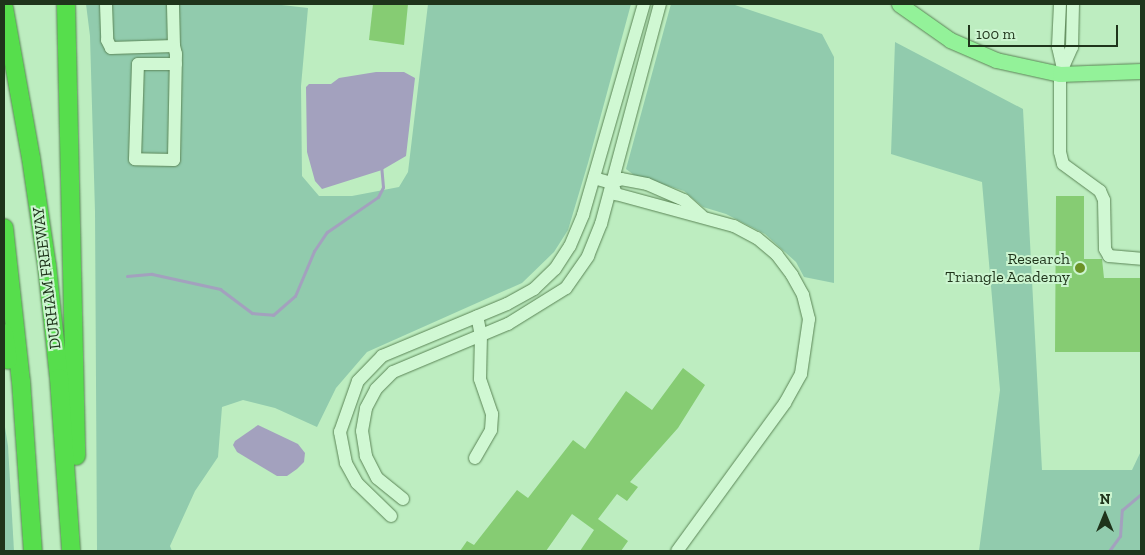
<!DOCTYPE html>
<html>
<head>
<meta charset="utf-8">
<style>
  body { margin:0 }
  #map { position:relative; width:1145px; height:555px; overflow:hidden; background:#bdedc0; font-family:"Zilla Slab",serif }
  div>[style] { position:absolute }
  .green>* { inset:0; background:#91cbad }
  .water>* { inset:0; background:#a3a1be }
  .stream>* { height:3px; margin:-1.5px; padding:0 1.5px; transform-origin:1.5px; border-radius:1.5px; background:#a3a1be }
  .building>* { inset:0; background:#86cc73 }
  .roads { filter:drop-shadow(0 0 1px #5b8556) drop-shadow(0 0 1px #5b8556) }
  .minor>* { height:12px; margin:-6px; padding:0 6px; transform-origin:6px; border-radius:6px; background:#d0f8d3 }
  .major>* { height:15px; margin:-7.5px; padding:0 7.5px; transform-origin:7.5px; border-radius:7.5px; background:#93f299 }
  .highway>* { height:18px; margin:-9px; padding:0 9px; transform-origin:9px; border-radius:9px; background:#56de4c }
  .dots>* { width:14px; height:14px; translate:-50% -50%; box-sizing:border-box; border:2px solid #ccf5d0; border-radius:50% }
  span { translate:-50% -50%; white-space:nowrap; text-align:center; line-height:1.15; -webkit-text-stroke:4px #ccf5d0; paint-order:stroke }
  .poi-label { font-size:16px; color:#1f341b }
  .right { translate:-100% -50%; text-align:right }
  .street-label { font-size:16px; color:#1f341b }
  .frame { position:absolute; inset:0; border:5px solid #1f341b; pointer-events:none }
  .north { position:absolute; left:1080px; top:490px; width:50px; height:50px; -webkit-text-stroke:4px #ccf5d0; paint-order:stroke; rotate:0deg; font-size:14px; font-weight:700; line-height:20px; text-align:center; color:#1f341b }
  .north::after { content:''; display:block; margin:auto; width:18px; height:22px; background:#1f341b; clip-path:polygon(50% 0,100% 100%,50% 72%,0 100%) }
  .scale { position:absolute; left:968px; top:25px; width:150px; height:22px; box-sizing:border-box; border:2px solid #1f341b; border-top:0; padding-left:6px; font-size:15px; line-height:18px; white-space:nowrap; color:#1f341b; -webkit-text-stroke:4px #ccf5d0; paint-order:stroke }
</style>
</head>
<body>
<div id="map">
  <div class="green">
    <i style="clip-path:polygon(86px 4px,273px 4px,308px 8px,301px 86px,302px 176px,319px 196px,352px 196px,399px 187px,408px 172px,428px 4px,631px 4px,588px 163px,568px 230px,554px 252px,522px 283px,367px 352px,336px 388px,317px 427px,275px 408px,243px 400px,222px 407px,218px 457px,195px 491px,170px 546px,172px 551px,97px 551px,95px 212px,90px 36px)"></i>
    <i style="clip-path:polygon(671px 4px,732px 4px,822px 34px,834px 57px,834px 283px,804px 277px,796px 262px,765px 234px,726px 214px,703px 207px,684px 191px,634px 175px,626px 169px)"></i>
    <i style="clip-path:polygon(895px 42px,1023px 109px,1042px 470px,1132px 470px,1141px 451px,1141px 551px,979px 551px,1000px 390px,982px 182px,891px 154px)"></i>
    <i style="clip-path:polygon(4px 421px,8px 446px,14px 551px,4px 551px)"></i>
  </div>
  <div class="water">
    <i style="clip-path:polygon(376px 72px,404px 72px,415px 78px,406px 156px,382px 170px,322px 189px,315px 181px,307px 152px,306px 87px,309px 84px,331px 84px,339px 78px)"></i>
    <i style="clip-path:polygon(258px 425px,298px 444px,305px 453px,304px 462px,297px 469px,287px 476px,277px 476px,237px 452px,233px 445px,235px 441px)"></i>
  </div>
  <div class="stream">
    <i style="left:127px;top:276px;width:25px;rotate:-5deg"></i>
    <i style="left:152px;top:274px;width:70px;rotate:12.4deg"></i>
    <i style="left:220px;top:289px;width:40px;rotate:37deg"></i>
    <i style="left:252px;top:313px;width:21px;rotate:5deg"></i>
    <i style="left:273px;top:315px;width:29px;rotate:-41deg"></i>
    <i style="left:295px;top:296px;width:49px;rotate:-67.1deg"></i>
    <i style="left:314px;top:251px;width:23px;rotate:-56deg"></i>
    <i style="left:327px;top:232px;width:62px;rotate:-34.5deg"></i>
    <i style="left:378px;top:197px;width:11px;rotate:-63deg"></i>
    <i style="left:383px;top:187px;width:21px;rotate:-95deg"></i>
    <i style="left:1109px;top:551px;width:19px;rotate:-54deg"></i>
    <i style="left:1120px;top:536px;width:26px;rotate:-86deg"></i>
    <i style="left:1122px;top:510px;width:25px;rotate:-40deg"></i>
  </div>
  <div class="building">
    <i style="clip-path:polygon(373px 4px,408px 4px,404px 45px,369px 40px)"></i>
    <i style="clip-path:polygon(1056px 196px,1084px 196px,1084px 259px,1102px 259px,1104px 278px,1141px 278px,1141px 352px,1055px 352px)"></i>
    <i style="clip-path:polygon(683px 368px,705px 385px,678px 428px,630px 482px,638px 487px,627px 501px,617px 494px,598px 519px,628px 541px,621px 551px,580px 551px,594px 530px,572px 514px,546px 551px,460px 551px,467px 541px,474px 545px,517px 490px,528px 498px,573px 440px,585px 449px,626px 391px,652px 410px)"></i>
  </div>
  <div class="roads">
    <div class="minor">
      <i style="left:106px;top:4px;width:36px;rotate:88deg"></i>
      <i style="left:107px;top:40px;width:9px;rotate:63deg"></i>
      <i style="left:111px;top:48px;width:63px;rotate:-1.8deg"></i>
      <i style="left:174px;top:46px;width:42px;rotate:-91.4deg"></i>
      <i style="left:1060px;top:4px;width:43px;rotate:92.7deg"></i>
      <i style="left:1058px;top:47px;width:18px;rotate:77deg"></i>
      <i style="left:1073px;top:4px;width:43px;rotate:91.3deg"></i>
      <i style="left:1072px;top:47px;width:30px;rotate:114deg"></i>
      <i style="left:1060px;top:74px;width:78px;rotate:90deg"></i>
      <i style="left:1060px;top:152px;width:12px;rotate:76deg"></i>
      <i style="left:1063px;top:164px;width:46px;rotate:36.1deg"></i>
      <i style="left:1100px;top:191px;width:10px;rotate:66deg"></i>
      <i style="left:1104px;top:200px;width:49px;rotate:88.8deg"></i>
      <i style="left:1105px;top:249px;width:8px;rotate:60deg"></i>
      <i style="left:1109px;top:256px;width:32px;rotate:5deg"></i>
      <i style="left:174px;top:46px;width:8px;rotate:76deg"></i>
      <i style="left:176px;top:54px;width:106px;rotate:91.1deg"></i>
      <i style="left:174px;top:160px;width:39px;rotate:-179deg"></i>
      <i style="left:135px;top:159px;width:95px;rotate:-88.2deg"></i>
      <i style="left:138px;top:64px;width:38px"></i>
      <i style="left:594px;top:178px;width:19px;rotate:16deg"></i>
      <i style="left:612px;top:183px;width:10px;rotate:-24deg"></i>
      <i style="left:621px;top:179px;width:26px;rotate:11deg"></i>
      <i style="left:647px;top:184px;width:40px;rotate:23.4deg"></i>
      <i style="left:684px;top:200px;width:24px;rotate:42deg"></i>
      <i style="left:612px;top:183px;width:12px;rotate:70deg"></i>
      <i style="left:616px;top:194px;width:122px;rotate:15.2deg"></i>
      <i style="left:734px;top:226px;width:26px;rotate:28deg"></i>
      <i style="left:757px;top:238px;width:26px;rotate:40deg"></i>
      <i style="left:777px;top:255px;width:25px;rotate:53deg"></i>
      <i style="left:792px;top:275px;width:23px;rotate:61deg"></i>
      <i style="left:803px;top:295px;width:25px;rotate:76deg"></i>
      <i style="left:809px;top:319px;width:56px;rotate:98.3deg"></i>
      <i style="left:801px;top:374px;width:33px;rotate:119deg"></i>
      <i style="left:785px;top:403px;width:183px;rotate:126.1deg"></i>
      <i style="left:475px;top:458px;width:32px;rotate:-60deg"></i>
      <i style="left:491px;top:430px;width:16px;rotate:-86deg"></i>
      <i style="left:492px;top:414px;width:37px;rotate:-109deg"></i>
      <i style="left:480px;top:379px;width:43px;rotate:-88.7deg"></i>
      <i style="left:481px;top:336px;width:20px;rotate:-101deg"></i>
      <i style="left:403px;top:499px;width:33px;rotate:-141deg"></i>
      <i style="left:377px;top:478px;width:25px;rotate:-117deg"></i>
      <i style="left:366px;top:456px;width:25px;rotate:-99deg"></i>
      <i style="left:362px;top:431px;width:23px;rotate:-80deg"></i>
      <i style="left:366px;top:408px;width:21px;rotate:-62deg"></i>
      <i style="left:376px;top:389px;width:24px;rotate:-45deg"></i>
      <i style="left:393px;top:372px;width:125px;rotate:-22.7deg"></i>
      <i style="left:508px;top:324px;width:68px;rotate:-31.8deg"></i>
      <i style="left:566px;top:288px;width:39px;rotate:-55deg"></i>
      <i style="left:588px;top:256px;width:35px;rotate:-68deg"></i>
      <i style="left:601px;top:224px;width:228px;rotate:-75deg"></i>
      <i style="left:391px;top:516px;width:47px;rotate:-135.9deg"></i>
      <i style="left:357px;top:483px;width:23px;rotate:-119deg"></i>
      <i style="left:346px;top:463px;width:32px;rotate:-101deg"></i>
      <i style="left:340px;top:432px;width:54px;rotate:-70.6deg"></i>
      <i style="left:358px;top:381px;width:35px;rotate:-46deg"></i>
      <i style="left:382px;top:356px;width:135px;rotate:-22.6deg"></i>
      <i style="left:507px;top:304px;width:31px;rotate:-29deg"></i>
      <i style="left:534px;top:289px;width:29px;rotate:-44deg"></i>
      <i style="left:555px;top:269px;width:27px;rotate:-57deg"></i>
      <i style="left:570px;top:246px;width:34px;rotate:-67deg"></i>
      <i style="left:583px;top:215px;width:220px;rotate:-73.9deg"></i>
    </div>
    <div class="major">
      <i style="left:899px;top:4px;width:62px;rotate:35.2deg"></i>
      <i style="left:950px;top:40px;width:50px;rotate:23.5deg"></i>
      <i style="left:996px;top:60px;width:66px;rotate:12.3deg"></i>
      <i style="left:1060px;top:74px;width:81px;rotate:-2.1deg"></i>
    </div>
    <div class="highway">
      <i style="left:66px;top:4px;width:452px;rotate:88.7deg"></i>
      <i style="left:4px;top:8px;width:152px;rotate:79.8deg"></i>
      <i style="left:31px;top:158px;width:109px;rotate:81.6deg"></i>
      <i style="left:47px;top:266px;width:113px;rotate:83.9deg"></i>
      <i style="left:59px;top:378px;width:173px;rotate:86deg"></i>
      <i style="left:4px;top:228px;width:154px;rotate:83.7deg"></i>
      <i style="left:21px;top:381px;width:170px;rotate:86deg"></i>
      <i style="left:4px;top:333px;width:27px;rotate:82deg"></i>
    </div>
  </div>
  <div class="dots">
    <i style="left:1080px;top:268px;background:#6c9327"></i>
  </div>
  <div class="poi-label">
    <span class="right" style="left:1070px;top:268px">Research<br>Triangle Academy</span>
  </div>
  <div class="street-label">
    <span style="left:47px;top:278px;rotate:-97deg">DURHAM FREEWAY</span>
  </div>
  <div class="frame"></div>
  <div class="north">N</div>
  <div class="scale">100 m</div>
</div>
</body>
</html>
